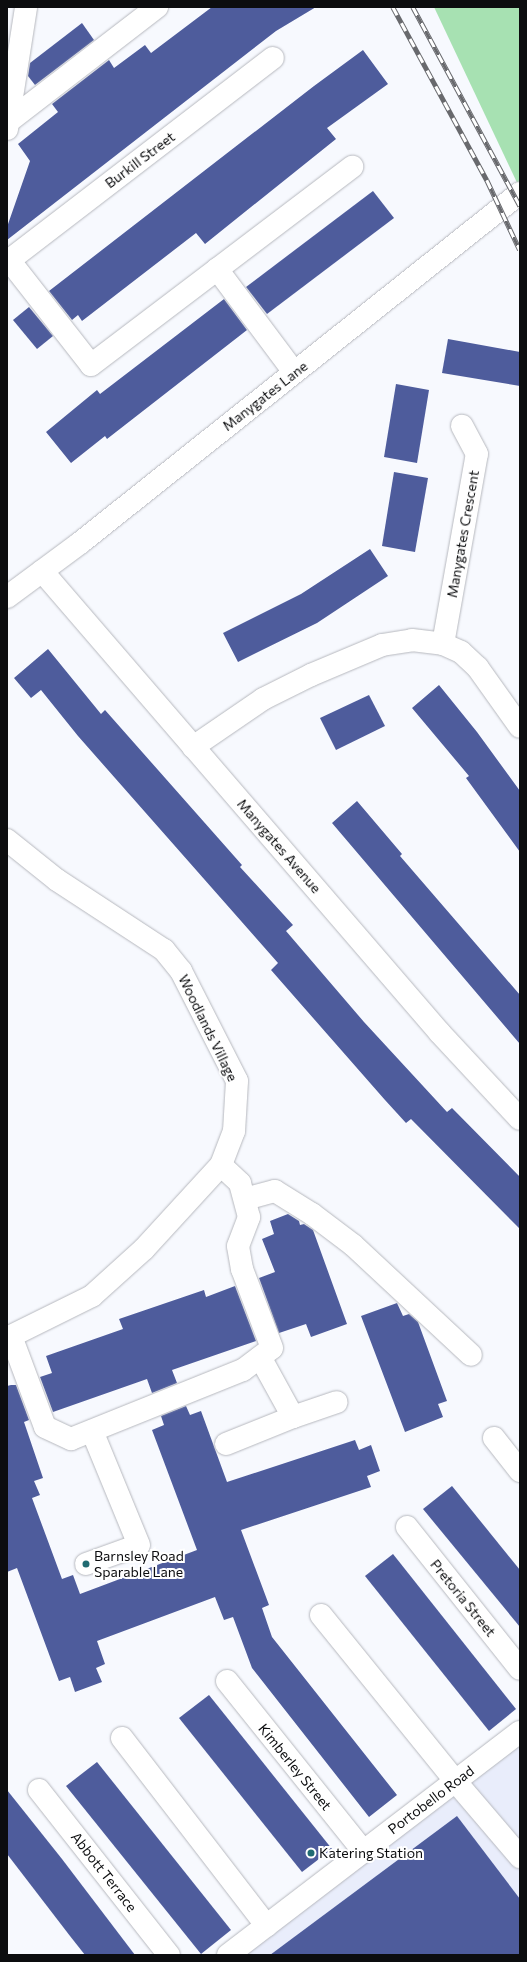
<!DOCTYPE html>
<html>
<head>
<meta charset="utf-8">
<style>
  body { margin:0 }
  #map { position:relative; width:527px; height:1962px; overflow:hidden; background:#f7f9fe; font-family:Commissioner,sans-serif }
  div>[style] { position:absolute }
  .built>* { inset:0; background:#e9edfb }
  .green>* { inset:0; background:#a7e1b2 }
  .building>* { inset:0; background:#4e5c9c }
  .roads { filter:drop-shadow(0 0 1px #b6b8be) drop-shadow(0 0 1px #b6b8be) }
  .minor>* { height:22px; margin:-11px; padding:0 11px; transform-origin:11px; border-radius:11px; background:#fff }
  .rail>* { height:4.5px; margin-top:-2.25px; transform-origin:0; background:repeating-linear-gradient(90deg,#fff 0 9px,#68696d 0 18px); box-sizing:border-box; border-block:1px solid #68696d }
  .dots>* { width:11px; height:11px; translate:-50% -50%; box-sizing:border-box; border:2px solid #fff; border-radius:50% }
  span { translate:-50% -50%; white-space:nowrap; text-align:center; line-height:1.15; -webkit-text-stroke:4px #fff; paint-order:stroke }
  .street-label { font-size:14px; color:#0c0d0f }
  .poi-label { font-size:14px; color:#0c0d0f }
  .left { translate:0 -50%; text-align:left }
  .frame { position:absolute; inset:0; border:8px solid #0c0d0f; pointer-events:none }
</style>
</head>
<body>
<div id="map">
  <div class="built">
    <i style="clip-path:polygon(520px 1732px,520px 1955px,228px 1955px)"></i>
  </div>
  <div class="green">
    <i style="clip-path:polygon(434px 7px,520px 7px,520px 189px)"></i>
  </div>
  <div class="building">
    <i style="clip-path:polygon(212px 7px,316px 7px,276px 31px,7px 240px,7px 227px,30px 161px,18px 144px,58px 112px,52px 104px,109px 60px,114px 68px,145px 45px,151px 53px)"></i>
    <i style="clip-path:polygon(82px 23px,94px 40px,35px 85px,28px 76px,30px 63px)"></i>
    <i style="clip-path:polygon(363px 50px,388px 84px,327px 128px,336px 139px,205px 244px,196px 233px,82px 321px,78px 315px,72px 320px,49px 291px,314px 86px)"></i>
    <i style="clip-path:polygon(373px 191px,394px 218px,267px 314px,246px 287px)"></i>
    <i style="clip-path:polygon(224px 299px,247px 330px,107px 439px,105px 436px,71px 463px,46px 432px,97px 390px,100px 394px)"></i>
    <i style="clip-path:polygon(29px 307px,53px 336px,37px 349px,13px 320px)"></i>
    <i style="clip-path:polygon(448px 339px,520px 352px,520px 386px,442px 373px)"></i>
    <i style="clip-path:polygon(396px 384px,429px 390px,417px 463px,384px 457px)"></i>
    <i style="clip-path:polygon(394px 472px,428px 478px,415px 552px,382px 546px)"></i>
    <i style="clip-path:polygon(370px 549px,388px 576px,317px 623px,238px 662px,223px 633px,301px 594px)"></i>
    <i style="clip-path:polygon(48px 649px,101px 714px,105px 710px,242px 865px,240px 867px,293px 925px,286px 931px,364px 1022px,447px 1112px,452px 1108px,520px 1177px,520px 1229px,411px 1119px,406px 1123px,385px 1100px,271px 970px,278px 963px,78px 736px,41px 690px,31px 698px,14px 678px)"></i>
    <i style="clip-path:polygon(439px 685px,477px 732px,520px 791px,520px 852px,466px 778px,469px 776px,412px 708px)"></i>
    <i style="clip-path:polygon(369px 695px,385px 726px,336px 750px,320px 718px)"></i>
    <i style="clip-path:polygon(357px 801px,402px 854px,400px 856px,520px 995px,520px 1044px,332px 823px)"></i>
    <i style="clip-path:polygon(288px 1214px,299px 1221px,300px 1225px,304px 1224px,313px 1230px,347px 1324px,311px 1337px,306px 1324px,279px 1333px,259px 1278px,275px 1272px,262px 1239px,274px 1234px,270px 1221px)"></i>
    <i style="clip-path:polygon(235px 1286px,256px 1341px,172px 1370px,177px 1383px,152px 1393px,147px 1379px,53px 1412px,40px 1377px,52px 1373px,46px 1356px,123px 1329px,119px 1319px,204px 1290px,206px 1297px)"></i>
    <i style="clip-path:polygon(397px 1303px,403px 1316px,409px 1314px,418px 1322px,447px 1401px,438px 1404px,443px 1417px,405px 1432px,361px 1316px)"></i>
    <i style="clip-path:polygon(11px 1385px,16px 1385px,29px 1420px,24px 1422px,43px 1478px,34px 1481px,40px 1495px,32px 1498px,62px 1579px,73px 1575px,80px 1594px,197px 1550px,152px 1430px,164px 1425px,161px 1416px,186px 1406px,190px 1415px,201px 1411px,227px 1482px,355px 1440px,359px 1450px,371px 1445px,380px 1471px,367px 1476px,371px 1487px,241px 1530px,269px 1605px,262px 1608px,272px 1637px,397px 1795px,369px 1817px,252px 1668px,233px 1617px,224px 1620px,215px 1597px,97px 1641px,105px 1664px,96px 1668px,102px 1682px,75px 1692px,70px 1677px,59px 1681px,17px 1568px,7px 1572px,7px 1386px)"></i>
    <i style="clip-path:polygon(452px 1486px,520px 1570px,520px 1627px,423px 1509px)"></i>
    <i style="clip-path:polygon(393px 1554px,516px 1709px,489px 1731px,365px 1576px)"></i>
    <i style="clip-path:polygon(209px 1695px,332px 1849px,302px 1872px,179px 1718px)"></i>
    <i style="clip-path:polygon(97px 1762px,231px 1930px,201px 1954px,66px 1786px)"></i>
    <i style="clip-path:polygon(7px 1790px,62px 1859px,135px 1955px,85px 1955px,70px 1936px,7px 1854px)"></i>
    <i style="clip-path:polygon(457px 1816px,520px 1899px,520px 1955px,270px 1955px)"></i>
  </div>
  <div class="roads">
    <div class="minor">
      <i style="left:9px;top:121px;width:187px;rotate:-37.6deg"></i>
      <i style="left:7px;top:129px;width:123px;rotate:-81.1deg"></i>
      <i style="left:9px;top:260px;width:133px;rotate:52deg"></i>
      <i style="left:91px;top:365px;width:328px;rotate:-37.2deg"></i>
      <i style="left:7px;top:262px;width:335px;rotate:-37.5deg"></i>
      <i style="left:217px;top:269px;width:129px;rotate:53.2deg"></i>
      <i style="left:42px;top:571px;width:610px;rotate:49.26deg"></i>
      <i style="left:440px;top:1033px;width:117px;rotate:47.1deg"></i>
      <i style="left:7px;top:597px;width:91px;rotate:-36.5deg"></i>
      <i style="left:80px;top:543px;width:562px;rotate:-38.5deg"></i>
      <i style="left:443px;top:644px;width:193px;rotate:-79.9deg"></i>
      <i style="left:477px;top:454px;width:32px;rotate:-118deg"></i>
      <i style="left:193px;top:747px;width:85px;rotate:-34.4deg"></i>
      <i style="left:263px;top:699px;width:54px;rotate:-26.6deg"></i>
      <i style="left:311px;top:675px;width:77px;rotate:-22.9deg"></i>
      <i style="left:382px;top:645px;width:30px;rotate:-9deg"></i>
      <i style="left:412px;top:640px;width:31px;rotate:7deg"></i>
      <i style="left:443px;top:644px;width:20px;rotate:24deg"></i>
      <i style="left:461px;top:652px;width:23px;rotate:43deg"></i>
      <i style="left:478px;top:668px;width:72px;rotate:54.6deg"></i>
      <i style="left:7px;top:840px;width:64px;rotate:38.7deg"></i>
      <i style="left:57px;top:880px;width:128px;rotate:33.2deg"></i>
      <i style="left:164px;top:950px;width:27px;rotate:51deg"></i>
      <i style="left:181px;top:971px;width:123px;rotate:63deg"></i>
      <i style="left:237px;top:1081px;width:50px;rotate:93.4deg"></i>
      <i style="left:234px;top:1131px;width:36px;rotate:111deg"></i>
      <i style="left:221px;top:1165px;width:114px;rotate:132.5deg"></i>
      <i style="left:144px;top:1249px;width:70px;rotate:137.9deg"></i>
      <i style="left:92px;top:1296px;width:95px;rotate:153.7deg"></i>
      <i style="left:245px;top:1199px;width:31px;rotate:-15deg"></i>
      <i style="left:275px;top:1191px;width:44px;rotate:31.9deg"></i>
      <i style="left:312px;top:1214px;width:51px;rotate:37.1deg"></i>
      <i style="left:353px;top:1245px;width:161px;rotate:43deg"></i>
      <i style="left:11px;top:1336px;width:97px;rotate:69.5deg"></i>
      <i style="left:45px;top:1427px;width:29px;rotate:25deg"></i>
      <i style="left:71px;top:1439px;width:185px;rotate:-21.9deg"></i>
      <i style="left:243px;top:1370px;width:36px;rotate:-37deg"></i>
      <i style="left:272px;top:1348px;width:85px;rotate:-110.8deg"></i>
      <i style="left:242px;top:1269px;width:23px;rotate:-100deg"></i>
      <i style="left:238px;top:1246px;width:31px;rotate:-69deg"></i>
      <i style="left:249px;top:1217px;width:35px;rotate:-105deg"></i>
      <i style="left:240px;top:1183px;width:26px;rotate:-137deg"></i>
      <i style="left:293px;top:1417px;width:46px;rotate:-18.8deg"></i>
      <i style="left:494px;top:1438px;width:42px;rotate:51.8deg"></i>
      <i style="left:226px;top:1444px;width:72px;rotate:-21.9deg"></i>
      <i style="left:293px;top:1417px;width:68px;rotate:-118.8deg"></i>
      <i style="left:407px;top:1527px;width:181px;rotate:51.5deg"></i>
      <i style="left:86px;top:1564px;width:56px;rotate:-19.7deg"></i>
      <i style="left:139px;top:1545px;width:123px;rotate:-112.4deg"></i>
      <i style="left:321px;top:1615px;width:215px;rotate:51deg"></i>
      <i style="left:456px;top:1782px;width:99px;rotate:49.5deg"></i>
      <i style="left:227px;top:1681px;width:219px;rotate:51.3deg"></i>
      <i style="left:122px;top:1738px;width:237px;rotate:52.4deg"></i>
      <i style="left:39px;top:1790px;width:210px;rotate:51.8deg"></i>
      <i style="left:228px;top:1955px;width:367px;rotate:-37.4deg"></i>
    </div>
  </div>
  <div class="rail">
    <i style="left:393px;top:7px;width:197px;rotate:61.5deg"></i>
    <i style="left:487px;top:180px;width:77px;rotate:64.8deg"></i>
    <i style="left:413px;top:7px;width:226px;rotate:61.7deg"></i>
  </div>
  <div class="dots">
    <i style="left:86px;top:1564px;background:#206b72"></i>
    <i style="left:311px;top:1853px;background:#206b72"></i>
  </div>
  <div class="street-label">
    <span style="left:140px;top:160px;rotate:-37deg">Burkill Street</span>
    <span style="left:265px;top:396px;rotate:-38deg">Manygates Lane</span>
    <span style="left:463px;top:534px;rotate:-80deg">Manygates Crescent</span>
    <span style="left:279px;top:846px;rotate:49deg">Manygates Avenue</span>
    <span style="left:208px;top:1028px;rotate:64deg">Woodlands Village</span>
    <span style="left:463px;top:1598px;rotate:51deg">Pretoria Street</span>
    <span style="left:295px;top:1767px;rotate:51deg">Kimberley Street</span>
    <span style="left:431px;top:1800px;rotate:-37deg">Portobello Road</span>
    <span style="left:104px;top:1872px;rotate:52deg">Abbott Terrace</span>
  </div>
  <div class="poi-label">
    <span class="left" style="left:94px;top:1564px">Barnsley Road<br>Sparable Lane</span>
    <span class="left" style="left:319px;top:1853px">Katering Station</span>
  </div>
  <div class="frame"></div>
</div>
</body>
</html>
